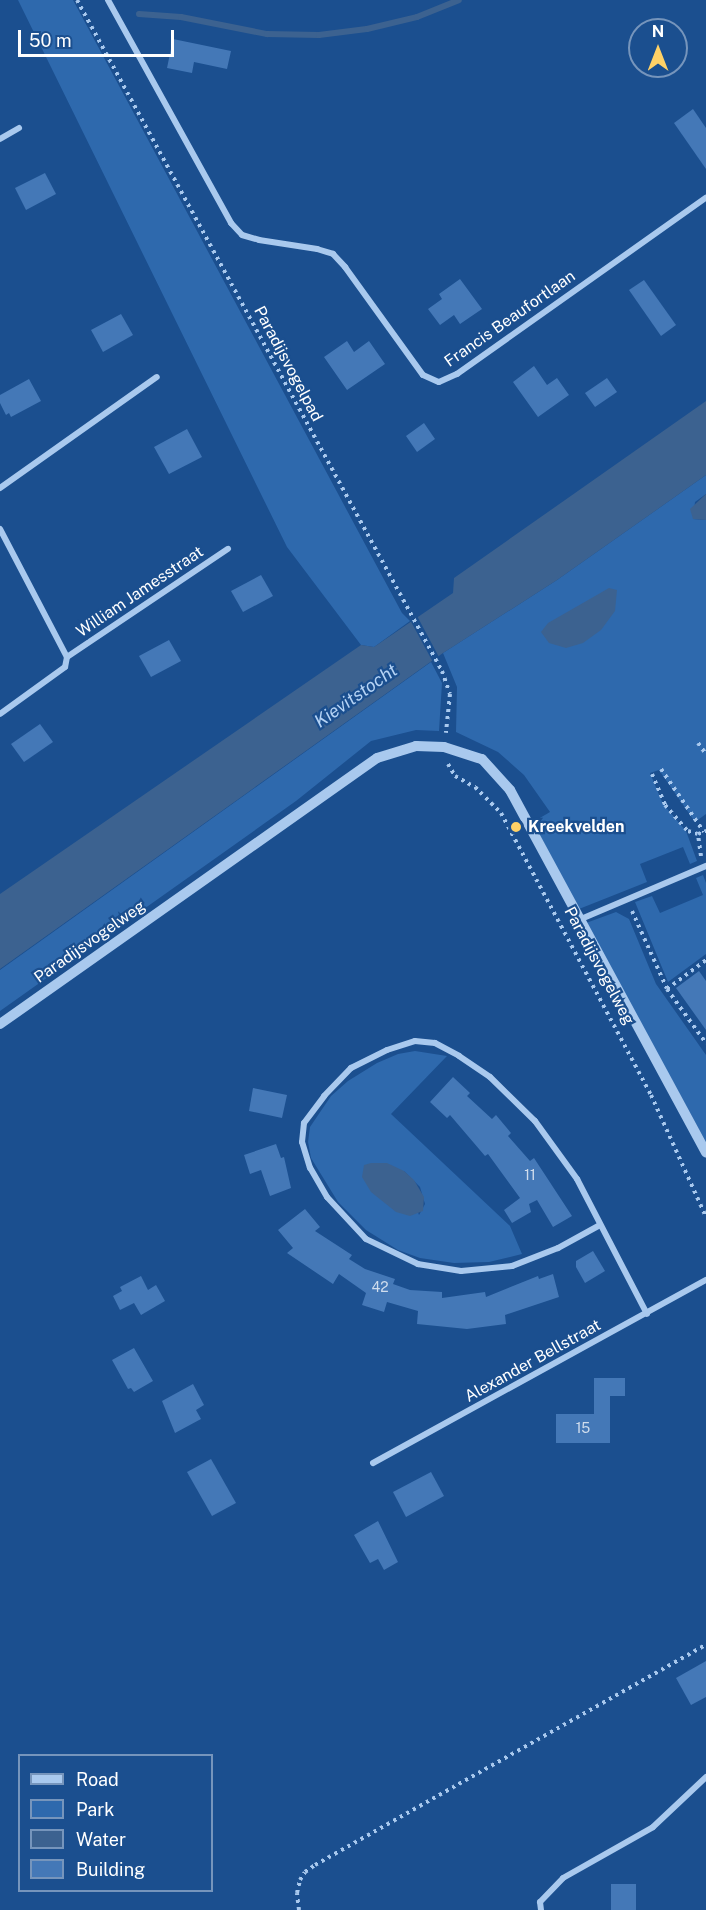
<!DOCTYPE html>
<html>
<head>
<meta charset="utf-8">
<style>
  body { margin:0 }
  #map { position:relative; width:706px; height:1910px; overflow:hidden; background:#1b4f8f; font-family:"Public Sans",sans-serif }
  div>[style] { position:absolute }
  .green>* { inset:0; background:#2e69ad }
  .water>* { inset:0; background:#3c6290 }
  .pier>* { inset:0; background:#1b4f8f }
  .stream>* { height:6px; margin:-3px; padding:0 3px; transform-origin:3px; border-radius:3px; background:#3c6290 }
  .building>* { inset:0; background:#4478b7 }
  .path>* { height:4px; margin-top:-2px; transform-origin:0; background:repeating-linear-gradient(90deg,#a9c9ee 0 3px,transparent 0 7.5px) }
  .minor>* { height:6px; margin:-3px; padding:0 3px; transform-origin:3px; border-radius:3px; background:#a9c9ee }
  .tertiary>* { height:10px; margin:-5px; padding:0 5px; transform-origin:5px; border-radius:5px; background:#a9c9ee }
  .dots>* { width:16px; height:16px; translate:-50% -50%; box-sizing:border-box; border:3px solid #1b4f8f; border-radius:50% }
  span { translate:-50% -50%; white-space:nowrap; text-align:center; line-height:1.15; -webkit-text-stroke:4.5px #1b4f8f; paint-order:stroke }
  .number-label { font-size:14px; color:#d0dded }
  .number-label span { -webkit-text-stroke-width:0 }
  .street-label { font-size:16px; color:#fff }
  .poi-label { font-size:16px; color:#fff; font-weight:700 }
  .left { translate:0 -50%; text-align:left }
  .water-label { font-size:18px; color:#b5d3f5; font-style:italic }
  .legend { position:absolute; left:18px; top:1754px; width:195px; height:138px; box-sizing:border-box; background:#1b4f8f; border:2px solid #7695bc; margin:0; padding:8px 10px; list-style:none; font-size:18px; color:#fff }
  .legend li { display:flex; align-items:center; gap:12px; height:30px }
  .legend b { width:30px; border:2px solid #7695bc }
  .north { position:absolute; left:628px; top:18px; width:60px; height:60px; box-sizing:border-box; background:#1b4f8f; border:2px solid #7695bc; border-radius:50%; rotate:0deg; font-size:16px; font-weight:700; line-height:24px; text-align:center; color:#fff }
  .north::after { content:''; display:block; margin:auto; width:21px; height:27px; background:#ffd166; clip-path:polygon(50% 0,100% 100%,50% 72%,0 100%) }
  .scale { position:absolute; left:18px; top:30px; width:156px; height:27px; box-sizing:border-box; border:3px solid #fff; border-top:0; padding-left:8px; font-size:18px; line-height:21px; white-space:nowrap; color:#fff; -webkit-text-stroke:4px #1b4f8f; paint-order:stroke }
</style>
</head>
<body>
<div id="map">
  <div class="green">
    <i style="clip-path:polygon(18px 0,73px 0,402px 613px,410px 621px,374px 647px,361px 645px,287px 547px)"></i>
    <i style="clip-path:polygon(706px 475px,706px 494px,695px 502px,693px 519px,706px 520px,706px 814px,695px 822px,659px 770px,650px 773px,663px 804px,686px 831px,697px 861px,690px 864px,683px 847px,640px 864px,647px 882px,579px 909px,533px 822px,550px 812px,524px 775px,498px 752px,456px 732px,457px 687px,443px 653px,557px 580px)"></i>
    <i style="clip-path:polygon(431px 662px,442px 683px,439px 731px,416px 730px,371px 741px,296px 801px,0 1011px,0 970px)"></i>
    <i style="clip-path:polygon(703px 875px,706px 883px,706px 954px,668px 982px,635px 902px,652px 896px,660px 913px,703px 895px,696px 878px)"></i>
    <i style="clip-path:polygon(616px 912px,629px 919px,656px 984px,706px 1055px,706px 1142px,586px 923px)"></i>
    <i style="clip-path:polygon(evenodd,415px 1051px,447px 1056px,391px 1114px,510px 1226px,522px 1254px,489px 1262px,454px 1263px,420px 1258px,398px 1250px,366px 1230px,338px 1202px,311px 1158px,308px 1142px,310px 1127px,331px 1096px,348px 1081px,377px 1063px,398px 1054px,415px 1051px,404px 1171px,420px 1187px,425px 1204px,419px 1215px,404px 1171px)"></i>
  </div>
  <div class="water">
    <i style="clip-path:polygon(706px 401px,706px 475px,557px 580px,443px 653px,0 969px,0 894px,361px 645px,374px 647px,453px 593px,454px 578px)"></i>
    <i style="clip-path:polygon(706px 494px,706px 520px,693px 519px,690px 509px)"></i>
    <i style="clip-path:polygon(609px 588px,617px 590px,615px 611px,601px 630px,583px 643px,566px 648px,549px 643px,541px 632px,548px 623px)"></i>
    <i style="clip-path:polygon(371px 1163px,387px 1163px,404px 1171px,414px 1180px,424px 1197px,423px 1211px,410px 1216px,396px 1212px,371px 1192px,362px 1177px,364px 1165px)"></i>
  </div>
  <div class="pier">
    <i style="clip-path:polygon(416px 614px,440px 659px,434px 664px,409px 618px)"></i>
  </div>
  <div class="stream">
    <i style="left:139px;top:14px;width:42px;rotate:4.1deg"></i>
    <i style="left:181px;top:17px;width:88px;rotate:11.2deg"></i>
    <i style="left:267px;top:34px;width:52px;rotate:1.1deg"></i>
    <i style="left:319px;top:35px;width:48px;rotate:-7.1deg"></i>
    <i style="left:367px;top:29px;width:51px;rotate:-13.5deg"></i>
    <i style="left:417px;top:17px;width:45px;rotate:-22deg"></i>
  </div>
  <div class="building">
    <i style="clip-path:polygon(173px 39px,231px 51px,227px 69px,194px 62px,192px 73px,167px 68px)"></i>
    <i style="clip-path:polygon(693px 109px,706px 128px,706px 169px,674px 123px)"></i>
    <i style="clip-path:polygon(45px 173px,56px 194px,26px 210px,15px 188px)"></i>
    <i style="clip-path:polygon(460px 279px,482px 309px,460px 324px,454px 315px,440px 325px,428px 309px,442px 299px,439px 294px)"></i>
    <i style="clip-path:polygon(644px 280px,676px 325px,661px 336px,629px 290px)"></i>
    <i style="clip-path:polygon(121px 314px,133px 335px,103px 352px,91px 330px)"></i>
    <i style="clip-path:polygon(347px 341px,354px 352px,369px 341px,385px 364px,347px 390px,324px 357px)"></i>
    <i style="clip-path:polygon(534px 366px,547px 385px,557px 378px,569px 395px,538px 417px,513px 382px)"></i>
    <i style="clip-path:polygon(607px 378px,617px 392px,595px 407px,585px 393px)"></i>
    <i style="clip-path:polygon(29px 379px,41px 401px,11px 417px,9px 413px,6px 415px,0 403px,0 395px)"></i>
    <i style="clip-path:polygon(424px 423px,435px 439px,417px 452px,406px 436px)"></i>
    <i style="clip-path:polygon(187px 429px,202px 457px,169px 474px,154px 447px)"></i>
    <i style="clip-path:polygon(261px 575px,273px 596px,243px 612px,231px 591px)"></i>
    <i style="clip-path:polygon(169px 640px,181px 661px,151px 677px,139px 656px)"></i>
    <i style="clip-path:polygon(40px 724px,53px 742px,24px 762px,11px 744px)"></i>
    <i style="clip-path:polygon(699px 971px,706px 981px,706px 1030px,676px 988px)"></i>
    <i style="clip-path:polygon(453px 1077px,470px 1093px,467px 1096px,492px 1119px,496px 1115px,511px 1133px,508px 1136px,530px 1161px,534px 1158px,572px 1216px,553px 1227px,537px 1200px,529px 1204px,531px 1212px,512px 1223px,504px 1210px,520px 1198px,488px 1154px,485px 1156px,450px 1115px,447px 1118px,430px 1102px)"></i>
    <i style="clip-path:polygon(253px 1088px,287px 1095px,282px 1118px,249px 1111px)"></i>
    <i style="clip-path:polygon(276px 1144px,281px 1158px,284px 1157px,291px 1188px,270px 1196px,261px 1170px,250px 1174px,244px 1155px)"></i>
    <i style="clip-path:polygon(305px 1209px,320px 1227px,315px 1231px,352px 1255px,349px 1259px,365px 1269px,395px 1279px,393px 1284px,410px 1290px,442px 1292px,442px 1298px,485px 1292px,486px 1297px,538px 1276px,539px 1279px,553px 1274px,559px 1297px,505px 1315px,506px 1324px,467px 1329px,417px 1324px,418px 1311px,387px 1302px,384px 1312px,362px 1305px,366px 1293px,339px 1274px,333px 1284px,287px 1253px,293px 1248px,278px 1230px)"></i>
    <i style="clip-path:polygon(593px 1251px,605px 1271px,585px 1283px,576px 1267px,576px 1261px)"></i>
    <i style="clip-path:polygon(141px 1276px,148px 1290px,156px 1285px,165px 1301px,141px 1315px,134px 1303px,120px 1310px,113px 1296px,122px 1291px,120px 1287px)"></i>
    <i style="clip-path:polygon(134px 1348px,153px 1381px,134px 1392px,131px 1388px,128px 1389px,112px 1360px)"></i>
    <i style="clip-path:polygon(594px 1378px,625px 1378px,625px 1396px,610px 1396px,610px 1443px,556px 1443px,556px 1414px,594px 1414px)"></i>
    <i style="clip-path:polygon(193px 1384px,204px 1405px,196px 1410px,201px 1419px,175px 1433px,162px 1401px)"></i>
    <i style="clip-path:polygon(211px 1459px,236px 1503px,212px 1516px,187px 1472px)"></i>
    <i style="clip-path:polygon(431px 1472px,444px 1496px,406px 1517px,393px 1492px)"></i>
    <i style="clip-path:polygon(378px 1521px,398px 1562px,384px 1570px,378px 1559px,370px 1563px,354px 1535px)"></i>
    <i style="clip-path:polygon(706px 1661px,706px 1697px,691px 1705px,676px 1678px)"></i>
    <i style="clip-path:polygon(611px 1884px,636px 1884px,636px 1910px,611px 1910px)"></i>
  </div>
  <div class="path">
    <i style="left:77px;top:0;width:764px;rotate:61.46deg"></i>
    <i style="left:442px;top:671px;width:24px;rotate:71deg"></i>
    <i style="left:450px;top:694px;width:39px;rotate:96deg"></i>
    <i style="left:698px;top:743px;width:14px;rotate:54deg"></i>
    <i style="left:448px;top:764px;width:14px;rotate:60deg"></i>
    <i style="left:455px;top:776px;width:23px;rotate:29deg"></i>
    <i style="left:475px;top:787px;width:37px;rotate:45deg"></i>
    <i style="left:501px;top:813px;width:319px;rotate:62deg"></i>
    <i style="left:651px;top:1095px;width:134px;rotate:65.7deg"></i>
    <i style="left:661px;top:769px;width:76px;rotate:55.7deg"></i>
    <i style="left:652px;top:774px;width:34px;rotate:67deg"></i>
    <i style="left:665px;top:805px;width:35px;rotate:49deg"></i>
    <i style="left:688px;top:831px;width:10px;rotate:17deg"></i>
    <i style="left:701px;top:856px;width:22px;rotate:-98deg"></i>
    <i style="left:698px;top:834px;width:9px;rotate:-21deg"></i>
    <i style="left:632px;top:911px;width:85px;rotate:65.8deg"></i>
    <i style="left:667px;top:989px;width:67px;rotate:54.2deg"></i>
    <i style="left:667px;top:989px;width:49px;rotate:-36.6deg"></i>
    <i style="left:299px;top:1910px;width:17px;rotate:-97deg"></i>
    <i style="left:297px;top:1893px;width:13px;rotate:-77deg"></i>
    <i style="left:300px;top:1880px;width:9px;rotate:-58deg"></i>
    <i style="left:305px;top:1872px;width:12px;rotate:-35deg"></i>
    <i style="left:315px;top:1865px;width:449px;rotate:-29.4deg"></i>
  </div>
  <div class="minor">
    <i style="left:108px;top:0;width:255px;rotate:61.1deg"></i>
    <i style="left:231px;top:223px;width:16px;rotate:47deg"></i>
    <i style="left:242px;top:235px;width:18px;rotate:16deg"></i>
    <i style="left:259px;top:240px;width:59px;rotate:8.8deg"></i>
    <i style="left:317px;top:249px;width:17px;rotate:17deg"></i>
    <i style="left:333px;top:254px;width:18px;rotate:47deg"></i>
    <i style="left:345px;top:267px;width:133px;rotate:54.2deg"></i>
    <i style="left:423px;top:375px;width:17px;rotate:24deg"></i>
    <i style="left:439px;top:382px;width:20px;rotate:-24deg"></i>
    <i style="left:457px;top:374px;width:305px;rotate:-35.3deg"></i>
    <i style="left:0;top:139px;width:22px;rotate:-30deg"></i>
    <i style="left:0;top:488px;width:192px;rotate:-35.3deg"></i>
    <i style="left:0;top:529px;width:144px;rotate:62.4deg"></i>
    <i style="left:67px;top:657px;width:10px;rotate:101deg"></i>
    <i style="left:65px;top:667px;width:80px;rotate:144.1deg"></i>
    <i style="left:67px;top:657px;width:194px;rotate:-33.9deg"></i>
    <i style="left:581px;top:919px;width:136px;rotate:-23deg"></i>
    <i style="left:600px;top:1225px;width:48px;rotate:151.3deg"></i>
    <i style="left:558px;top:1248px;width:49px;rotate:158.6deg"></i>
    <i style="left:512px;top:1266px;width:51px;rotate:174.4deg"></i>
    <i style="left:461px;top:1271px;width:44px;rotate:-170.8deg"></i>
    <i style="left:418px;top:1264px;width:58px;rotate:-154.3deg"></i>
    <i style="left:366px;top:1239px;width:57px;rotate:-132.9deg"></i>
    <i style="left:327px;top:1197px;width:34px;rotate:-120deg"></i>
    <i style="left:310px;top:1168px;width:27px;rotate:-107deg"></i>
    <i style="left:302px;top:1142px;width:19px;rotate:-84deg"></i>
    <i style="left:304px;top:1123px;width:34px;rotate:-53deg"></i>
    <i style="left:324px;top:1096px;width:39px;rotate:-46deg"></i>
    <i style="left:351px;top:1068px;width:40px;rotate:-26.6deg"></i>
    <i style="left:387px;top:1050px;width:29px;rotate:-18deg"></i>
    <i style="left:415px;top:1041px;width:20px;rotate:6deg"></i>
    <i style="left:435px;top:1043px;width:27px;rotate:28deg"></i>
    <i style="left:459px;top:1056px;width:37px;rotate:34deg"></i>
    <i style="left:490px;top:1077px;width:63px;rotate:44.4deg"></i>
    <i style="left:535px;top:1121px;width:72px;rotate:54.1deg"></i>
    <i style="left:577px;top:1179px;width:152px;rotate:62.6deg"></i>
    <i style="left:373px;top:1463px;width:380px;rotate:-28.8deg"></i>
    <i style="left:541px;top:1910px;width:8px;rotate:-97deg"></i>
    <i style="left:540px;top:1902px;width:33px;rotate:-46deg"></i>
    <i style="left:563px;top:1878px;width:103px;rotate:-29.5deg"></i>
    <i style="left:653px;top:1827px;width:73px;rotate:-43.3deg"></i>
  </div>
  <div class="tertiary">
    <i style="left:0;top:1024px;width:461px;rotate:-35.2deg"></i>
    <i style="left:377px;top:758px;width:41px;rotate:-17.1deg"></i>
    <i style="left:416px;top:746px;width:28px;rotate:2deg"></i>
    <i style="left:444px;top:747px;width:40px;rotate:18deg"></i>
    <i style="left:482px;top:759px;width:42px;rotate:47.9deg"></i>
    <i style="left:510px;top:790px;width:412px;rotate:61.6deg"></i>
  </div>
  <div class="dots">
    <i style="left:516px;top:827px;background:#ffd166"></i>
  </div>
  <div class="number-label">
    <span style="left:530px;top:1175px">11</span>
    <span style="left:380px;top:1287px">42</span>
    <span style="left:583px;top:1428px">15</span>
  </div>
  <div class="street-label">
    <span style="left:510px;top:319px;rotate:-35deg">Francis Beaufortlaan</span>
    <span style="left:288px;top:364px;rotate:62deg">Paradijsvogelpad</span>
    <span style="left:140px;top:592px;rotate:-34deg">William Jamesstraat</span>
    <span style="left:90px;top:942px;rotate:-35deg">Paradijsvogelweg</span>
    <span style="left:599px;top:966px;rotate:62deg">Paradijsvogelweg</span>
    <span style="left:533px;top:1361px;rotate:-29deg">Alexander Bellstraat</span>
  </div>
  <div class="poi-label">
    <span class="left" style="left:528px;top:827px">Kreekvelden</span>
  </div>
  <div class="water-label">
    <span style="left:356px;top:696px;rotate:-35deg">Kievitstocht</span>
  </div>
  <ul class="legend">
  <li><b style="height:8px;background:#a9c9ee"></b>Road</li>
  <li><b style="height:16px;background:#2e69ad"></b>Park</li>
  <li><b style="height:16px;background:#3c6290"></b>Water</li>
  <li><b style="height:16px;background:#4478b7"></b>Building</li>
  </ul>
  <div class="north">N</div>
  <div class="scale">50 m</div>
</div>
</body>
</html>
